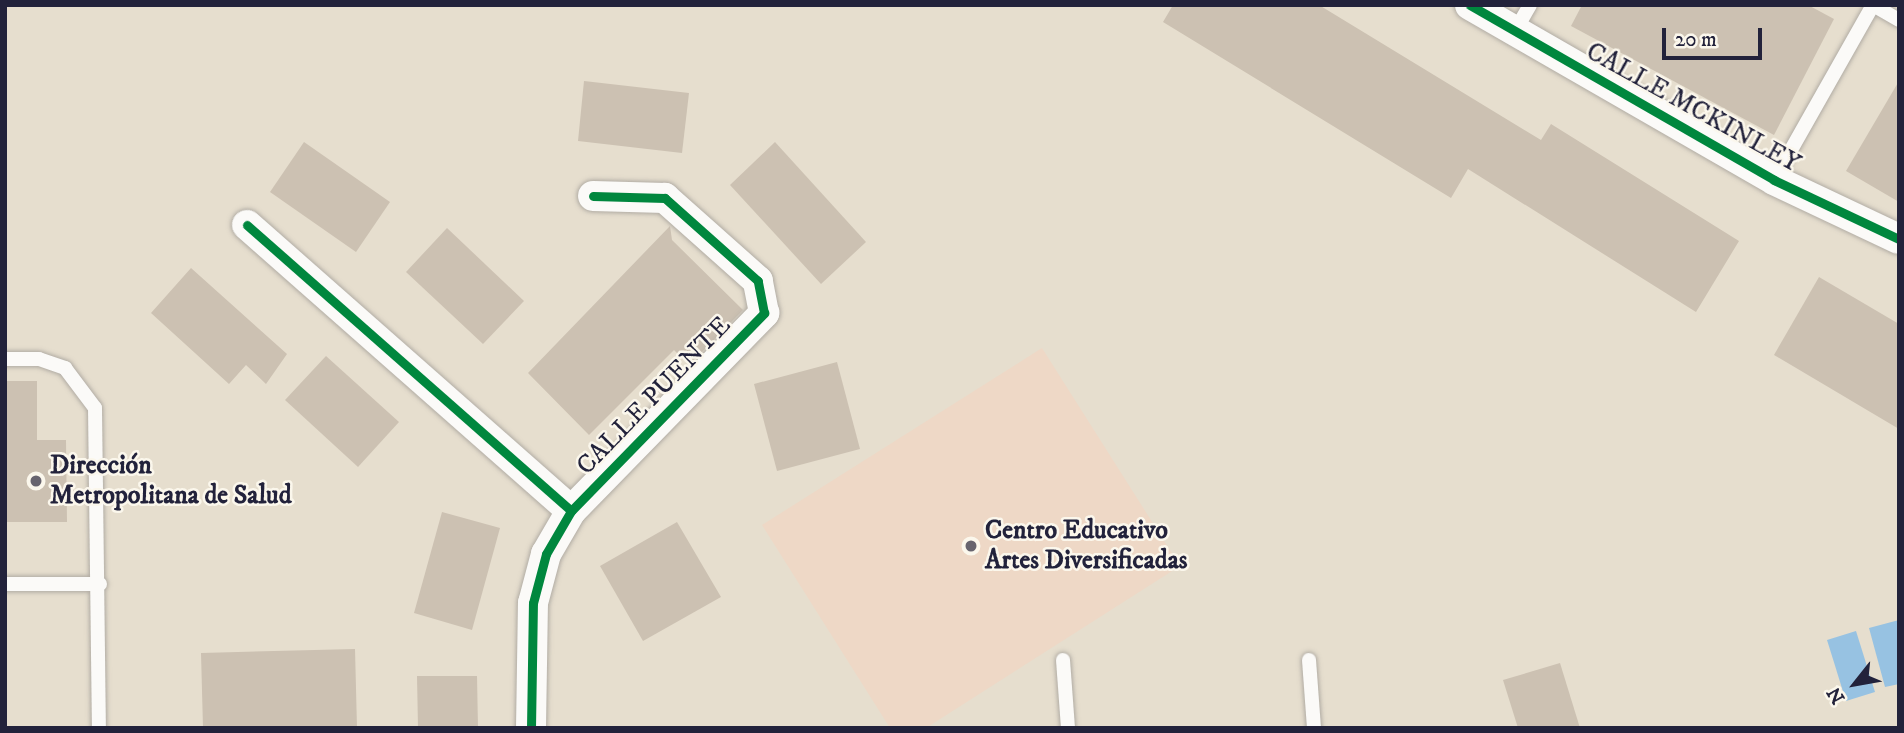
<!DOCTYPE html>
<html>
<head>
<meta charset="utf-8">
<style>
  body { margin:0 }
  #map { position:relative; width:1904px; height:733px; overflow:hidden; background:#e6dece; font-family:"IM FELL DW Pica",serif }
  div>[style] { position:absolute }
  .built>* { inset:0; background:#eed8c6 }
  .water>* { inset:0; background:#97c2e2 }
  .building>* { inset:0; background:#ccc1b2 }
  .roads { filter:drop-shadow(0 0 2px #b1aca4) drop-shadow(0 0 2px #b1aca4) }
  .lane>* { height:14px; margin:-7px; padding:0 7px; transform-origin:7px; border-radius:7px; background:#fbfaf8 }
  .street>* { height:30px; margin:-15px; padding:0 15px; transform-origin:15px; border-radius:15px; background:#fbfaf8 }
  .cycleway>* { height:9px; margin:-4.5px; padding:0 4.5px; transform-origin:4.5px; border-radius:4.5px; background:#00873e }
  .dots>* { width:19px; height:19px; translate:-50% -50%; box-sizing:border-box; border:4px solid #fbf7ec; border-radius:50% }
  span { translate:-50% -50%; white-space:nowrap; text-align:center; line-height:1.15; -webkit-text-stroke:5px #fbf7ec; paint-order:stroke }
  .street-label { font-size:26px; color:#22223b }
  .poi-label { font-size:26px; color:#22223b; font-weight:700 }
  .left { translate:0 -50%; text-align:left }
  .frame { position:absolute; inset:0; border:7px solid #22223b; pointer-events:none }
  .north { position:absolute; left:1820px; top:649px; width:70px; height:70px; -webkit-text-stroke:5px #fbf7ec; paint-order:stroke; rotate:239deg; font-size:19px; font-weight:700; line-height:28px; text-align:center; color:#22223b }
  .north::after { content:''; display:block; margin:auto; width:24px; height:32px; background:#22223b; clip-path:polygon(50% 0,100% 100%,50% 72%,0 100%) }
  .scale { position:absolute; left:1662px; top:28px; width:100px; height:32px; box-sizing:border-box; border:4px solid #22223b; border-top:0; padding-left:9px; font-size:21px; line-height:24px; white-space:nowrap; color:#22223b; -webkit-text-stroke:5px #fbf7ec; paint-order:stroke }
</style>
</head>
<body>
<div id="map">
  <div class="built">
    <i style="clip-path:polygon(1042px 348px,1180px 566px,926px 728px,890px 728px,762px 525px)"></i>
  </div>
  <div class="water">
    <i style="clip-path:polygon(1899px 620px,1899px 684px,1885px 687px,1869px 628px)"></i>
    <i style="clip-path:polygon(1856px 631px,1875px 692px,1846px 701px,1827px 640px)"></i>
  </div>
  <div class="building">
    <i style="clip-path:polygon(1173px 5px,1319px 5px,1541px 140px,1551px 124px,1739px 241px,1696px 312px,1468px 169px,1451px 198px,1163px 22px)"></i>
    <i style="clip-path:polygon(1582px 5px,1808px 5px,1834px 19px,1774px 135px,1571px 26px)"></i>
    <i style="clip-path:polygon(584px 81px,689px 93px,682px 153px,578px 141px)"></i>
    <i style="clip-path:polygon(1899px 81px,1899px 202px,1846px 171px)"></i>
    <i style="clip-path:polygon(304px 142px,390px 202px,356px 252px,270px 192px)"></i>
    <i style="clip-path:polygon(775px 142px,866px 242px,821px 284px,730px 185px)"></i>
    <i style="clip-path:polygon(670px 226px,672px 240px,743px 310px,689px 365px,674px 350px,589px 435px,528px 373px)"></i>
    <i style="clip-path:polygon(447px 228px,524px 301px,483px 344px,406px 272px)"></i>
    <i style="clip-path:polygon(191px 268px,287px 354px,266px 384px,246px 365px,229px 384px,151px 313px)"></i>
    <i style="clip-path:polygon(1819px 277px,1899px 324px,1899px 429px,1774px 355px)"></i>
    <i style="clip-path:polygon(326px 356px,399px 422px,358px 467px,285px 400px)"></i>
    <i style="clip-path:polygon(837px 362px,860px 449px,777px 471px,754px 384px)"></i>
    <i style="clip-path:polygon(5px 381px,37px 381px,37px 440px,66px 440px,67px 522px,5px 522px)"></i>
    <i style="clip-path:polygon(442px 512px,500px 528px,472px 630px,414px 613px)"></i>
    <i style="clip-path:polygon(677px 522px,721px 597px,643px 641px,600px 566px)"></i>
    <i style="clip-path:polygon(355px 649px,357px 728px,203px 728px,201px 653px)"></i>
    <i style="clip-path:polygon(1560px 663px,1580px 728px,1518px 728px,1503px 680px)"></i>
    <i style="clip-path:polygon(417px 676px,477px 676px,478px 728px,418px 728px)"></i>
  </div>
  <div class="roads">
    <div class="lane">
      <i style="left:1873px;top:5px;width:30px;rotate:30deg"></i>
      <i style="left:1515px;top:31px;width:30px;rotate:-60deg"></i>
      <i style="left:1774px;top:180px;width:201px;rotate:-60.5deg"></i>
      <i style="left:5px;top:359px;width:34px"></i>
      <i style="left:39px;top:359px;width:28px;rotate:19deg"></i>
      <i style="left:65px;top:368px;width:50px;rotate:53.1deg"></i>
      <i style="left:95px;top:408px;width:320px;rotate:89.3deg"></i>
      <i style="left:5px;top:584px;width:95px"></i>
      <i style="left:1063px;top:660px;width:68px;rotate:85.8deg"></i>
      <i style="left:1309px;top:660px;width:68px;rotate:85.8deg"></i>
    </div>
    <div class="street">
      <i style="left:1470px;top:5px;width:351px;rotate:29.9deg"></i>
      <i style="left:1774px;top:180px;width:138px;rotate:25.3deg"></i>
      <i style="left:247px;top:225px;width:432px;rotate:41.4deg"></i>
      <i style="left:531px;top:728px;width:125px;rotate:-89.1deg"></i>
      <i style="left:533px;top:603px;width:51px;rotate:-75.1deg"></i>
      <i style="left:546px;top:554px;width:50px;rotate:-59.8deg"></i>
      <i style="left:571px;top:511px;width:277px;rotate:-45.7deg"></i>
      <i style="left:764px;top:313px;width:33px;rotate:-101deg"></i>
      <i style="left:758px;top:281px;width:125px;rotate:-138.3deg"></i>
      <i style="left:665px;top:198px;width:72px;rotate:-178.4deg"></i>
    </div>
  </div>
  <div class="cycleway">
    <i style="left:1470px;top:5px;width:351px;rotate:29.9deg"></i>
    <i style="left:1774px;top:180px;width:138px;rotate:25.3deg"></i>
    <i style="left:247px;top:225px;width:432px;rotate:41.4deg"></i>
    <i style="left:531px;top:728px;width:125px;rotate:-89.1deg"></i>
    <i style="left:533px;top:603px;width:51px;rotate:-75.1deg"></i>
    <i style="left:546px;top:554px;width:50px;rotate:-59.8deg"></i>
    <i style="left:571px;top:511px;width:277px;rotate:-45.7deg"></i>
    <i style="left:764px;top:313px;width:33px;rotate:-101deg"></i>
    <i style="left:758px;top:281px;width:125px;rotate:-138.3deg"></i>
    <i style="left:665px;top:198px;width:72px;rotate:-178.4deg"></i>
  </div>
  <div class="dots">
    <i style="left:36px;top:481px;background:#67646e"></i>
    <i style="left:971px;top:546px;background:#67646e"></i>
  </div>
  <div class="street-label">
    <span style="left:1693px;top:108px;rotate:29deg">CALLE MCKINLEY</span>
    <span style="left:654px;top:396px;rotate:-46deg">CALLE PUENTE</span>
  </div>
  <div class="poi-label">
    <span class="left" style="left:50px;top:481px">Dirección<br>Metropolitana de Salud</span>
    <span class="left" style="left:985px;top:546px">Centro Educativo<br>Artes Diversificadas</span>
  </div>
  <div class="frame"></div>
  <div class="north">N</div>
  <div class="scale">20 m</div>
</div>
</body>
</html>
